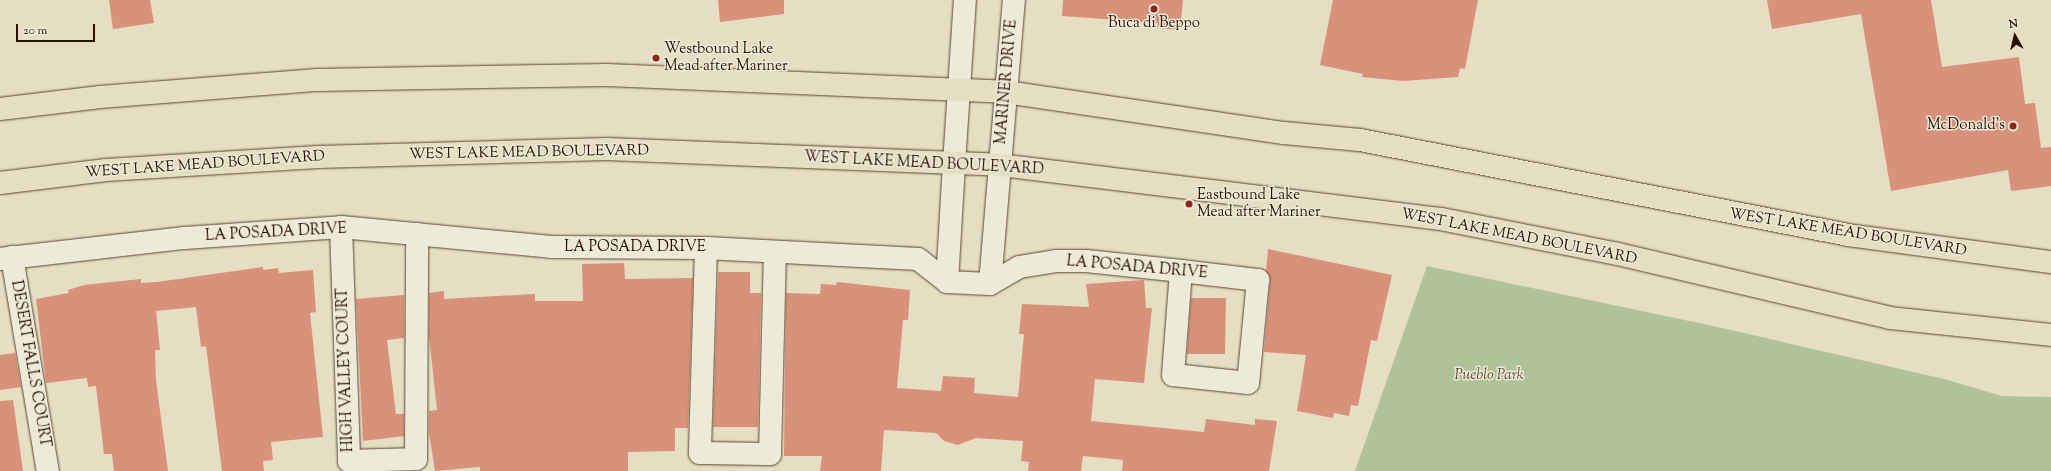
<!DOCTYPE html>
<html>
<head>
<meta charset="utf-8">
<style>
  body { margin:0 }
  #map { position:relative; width:2051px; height:471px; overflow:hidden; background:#e5dec3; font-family:"Sorts Mill Goudy",serif }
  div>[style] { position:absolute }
  .green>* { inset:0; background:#b0c298 }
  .building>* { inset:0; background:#d8917a }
  .roads { filter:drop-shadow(0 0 1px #5b4431) drop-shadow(0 0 1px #5b4431) }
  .street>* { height:22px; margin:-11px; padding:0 11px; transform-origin:11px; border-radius:11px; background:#eeead8 }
  .secondary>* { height:22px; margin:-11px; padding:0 11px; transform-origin:11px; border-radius:11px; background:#eeead8 }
  .primary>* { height:22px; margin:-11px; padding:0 11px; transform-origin:11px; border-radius:11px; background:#e5dec3 }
  .dots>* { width:11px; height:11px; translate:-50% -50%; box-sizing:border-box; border:2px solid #eeead8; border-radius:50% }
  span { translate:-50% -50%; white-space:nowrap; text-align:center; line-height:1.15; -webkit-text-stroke:3px #eeead8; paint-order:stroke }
  .poi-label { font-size:15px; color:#2d1100 }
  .left { translate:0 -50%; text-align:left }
  .right { translate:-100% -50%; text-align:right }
  .street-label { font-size:15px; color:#2d1100 }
  .park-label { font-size:15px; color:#5b4f35; font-style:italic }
  .north { position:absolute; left:1995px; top:16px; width:40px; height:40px; -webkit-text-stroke:3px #eeead8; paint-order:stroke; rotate:352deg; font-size:11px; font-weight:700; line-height:16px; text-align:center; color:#2d1100 }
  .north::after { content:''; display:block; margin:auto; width:14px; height:18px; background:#2d1100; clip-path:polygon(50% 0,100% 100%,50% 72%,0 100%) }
  .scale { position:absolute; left:16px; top:24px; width:79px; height:18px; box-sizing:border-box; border:2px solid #2d1100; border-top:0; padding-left:5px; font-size:12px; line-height:14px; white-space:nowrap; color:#2d1100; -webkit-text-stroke:3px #eeead8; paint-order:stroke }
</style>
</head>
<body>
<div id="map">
  <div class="green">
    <i style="clip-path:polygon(1427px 266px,1713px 326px,1944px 379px,2002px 396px,2051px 397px,2051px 471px,1355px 471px)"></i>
  </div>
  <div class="building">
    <i style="clip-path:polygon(109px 0,150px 0,154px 23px,113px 29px)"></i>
    <i style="clip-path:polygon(718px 0,784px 0,784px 14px,720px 22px)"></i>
    <i style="clip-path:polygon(1063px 0,1183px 0,1180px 30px,1157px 28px,1158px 23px,1062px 16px)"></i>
    <i style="clip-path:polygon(1333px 0,1478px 0,1465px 69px,1460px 68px,1458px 77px,1403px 81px,1362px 77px,1363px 74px,1320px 65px)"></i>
    <i style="clip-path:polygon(1767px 0,1931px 0,1942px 67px,2019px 57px,2025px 104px,2035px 103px,2041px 148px,2051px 147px,2051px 186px,2011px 191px,2008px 170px,1891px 191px,1861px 14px,1772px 29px)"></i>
    <i style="clip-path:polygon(1268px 249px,1392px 275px,1377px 341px,1371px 340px,1358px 406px,1351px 405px,1349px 416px,1334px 413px,1333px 418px,1297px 411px,1306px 355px,1264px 352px,1270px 281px,1266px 271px)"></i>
    <i style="clip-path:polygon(624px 263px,625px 279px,693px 278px,688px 428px,675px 428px,675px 451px,628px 452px,628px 471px,480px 471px,480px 467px,435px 471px,429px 433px,429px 411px,437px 410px,429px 336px,429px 293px,444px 291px,444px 299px,535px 294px,535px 301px,583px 301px,582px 264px)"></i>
    <i style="clip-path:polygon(263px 267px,263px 270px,278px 268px,279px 273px,313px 270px,316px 312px,310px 313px,323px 437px,271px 442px,273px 460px,263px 461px,264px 471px,222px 471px,206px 346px,201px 347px,196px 307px,156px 311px,160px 350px,155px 350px,156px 380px,168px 471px,114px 471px,112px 454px,104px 454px,96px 386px,88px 387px,87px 378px,46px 383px,36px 299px,69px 293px,68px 290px,84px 285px,141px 279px,141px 283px,157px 282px)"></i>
    <i style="clip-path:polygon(718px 272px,750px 272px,750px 293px,761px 293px,758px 427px,713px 427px)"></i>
    <i style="clip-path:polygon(1144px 280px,1146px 308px,1152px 308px,1144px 383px,1095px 379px,1091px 421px,1204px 432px,1206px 419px,1255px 425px,1255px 419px,1277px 421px,1269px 471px,1122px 471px,1123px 460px,1083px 456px,1081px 471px,1028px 471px,1029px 462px,1021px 461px,1023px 441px,976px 438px,958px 445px,944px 441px,936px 433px,884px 430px,881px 471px,820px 471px,822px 456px,784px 456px,786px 293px,820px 294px,821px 284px,836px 285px,837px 282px,910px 290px,908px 320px,903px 320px,897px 388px,941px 391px,943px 376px,975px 378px,974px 393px,1018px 397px,1024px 334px,1019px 334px,1022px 304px,1089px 307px,1086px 284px)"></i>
    <i style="clip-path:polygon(404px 295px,404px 338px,387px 340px,396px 414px,404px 414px,404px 436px,363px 441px,356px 299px)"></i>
    <i style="clip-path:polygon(1191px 298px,1226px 298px,1225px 354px,1187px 354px)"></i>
    <i style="clip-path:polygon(15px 353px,21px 387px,0 390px,0 355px)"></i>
    <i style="clip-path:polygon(13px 400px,23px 471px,0 471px,0 401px)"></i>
  </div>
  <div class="roads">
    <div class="street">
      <i style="left:341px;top:227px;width:234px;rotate:88deg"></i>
      <i style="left:349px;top:461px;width:67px;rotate:-1.7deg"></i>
      <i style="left:416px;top:459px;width:225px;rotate:-89.7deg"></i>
      <i style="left:706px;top:248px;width:205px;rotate:91.7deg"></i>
      <i style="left:700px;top:453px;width:70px;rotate:0.8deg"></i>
      <i style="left:770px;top:454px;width:202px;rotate:-88.6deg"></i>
      <i style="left:12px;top:257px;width:217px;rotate:80.5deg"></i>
      <i style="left:0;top:259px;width:186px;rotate:-6.5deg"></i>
      <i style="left:185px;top:238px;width:156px;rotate:-4deg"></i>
      <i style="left:341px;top:227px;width:211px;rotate:5.4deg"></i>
      <i style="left:551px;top:247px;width:155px;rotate:0.4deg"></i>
      <i style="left:706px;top:248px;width:212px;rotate:3deg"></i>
      <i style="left:918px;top:259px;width:37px;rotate:38deg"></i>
      <i style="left:947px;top:282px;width:43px;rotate:2.7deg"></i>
      <i style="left:990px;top:284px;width:34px;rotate:-30deg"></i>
      <i style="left:1019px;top:267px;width:37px;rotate:-9deg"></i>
      <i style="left:1056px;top:261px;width:30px"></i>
      <i style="left:1086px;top:261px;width:96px;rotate:6deg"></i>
      <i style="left:1181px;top:271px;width:78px;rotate:6.7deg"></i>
      <i style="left:1258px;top:280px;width:103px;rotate:95.5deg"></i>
      <i style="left:1248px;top:383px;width:75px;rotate:-173.9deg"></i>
      <i style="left:1173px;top:375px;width:104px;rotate:-85.6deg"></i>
      <i style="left:947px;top:282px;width:118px;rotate:-86.6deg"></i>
      <i style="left:990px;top:284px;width:119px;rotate:-85.2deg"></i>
    </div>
    <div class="secondary">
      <i style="left:954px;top:164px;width:164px;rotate:-86.2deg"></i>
      <i style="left:1000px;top:165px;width:166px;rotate:-85.2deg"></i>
    </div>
    <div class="primary">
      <i style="left:0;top:109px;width:101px;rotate:-6.8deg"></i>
      <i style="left:100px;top:97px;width:218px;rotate:-4.5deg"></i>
      <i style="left:317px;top:80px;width:290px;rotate:-1deg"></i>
      <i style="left:607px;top:75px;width:399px;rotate:2.4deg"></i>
      <i style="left:1006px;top:92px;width:281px;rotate:8.4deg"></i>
      <i style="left:1284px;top:133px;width:76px;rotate:5.3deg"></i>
      <i style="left:1360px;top:140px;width:497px;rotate:11deg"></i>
      <i style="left:1848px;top:235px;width:205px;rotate:7.6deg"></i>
      <i style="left:0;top:183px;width:107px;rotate:-7deg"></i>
      <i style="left:106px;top:170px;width:212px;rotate:-3.5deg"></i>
      <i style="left:318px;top:157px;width:289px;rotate:-1.6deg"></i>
      <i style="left:607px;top:149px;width:393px;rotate:2.3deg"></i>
      <i style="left:1000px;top:165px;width:444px;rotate:7deg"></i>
      <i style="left:1441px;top:219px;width:180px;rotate:11.2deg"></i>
      <i style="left:1618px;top:254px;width:279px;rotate:13.2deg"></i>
      <i style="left:1890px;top:318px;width:162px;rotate:6deg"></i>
    </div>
  </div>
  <div class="dots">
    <i style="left:1154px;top:9px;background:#8f2418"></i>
    <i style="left:656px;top:58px;background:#8f2418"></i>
    <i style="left:2013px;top:126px;background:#8f2418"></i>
    <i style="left:1189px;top:204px;background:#8f2418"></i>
  </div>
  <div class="poi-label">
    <span style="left:1154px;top:24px">Buca di Beppo</span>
    <span class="left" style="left:664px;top:58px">Westbound Lake<br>Mead after Mariner</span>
    <span class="right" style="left:2005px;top:126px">McDonald's</span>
    <span class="left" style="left:1197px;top:204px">Eastbound Lake<br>Mead after Mariner</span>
  </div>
  <div class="street-label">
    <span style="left:1007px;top:82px;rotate:-85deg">MARINER DRIVE</span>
    <span style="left:529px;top:153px;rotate:-1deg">WEST LAKE MEAD BOULEVARD</span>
    <span style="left:924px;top:164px;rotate:3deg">WEST LAKE MEAD BOULEVARD</span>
    <span style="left:205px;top:165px;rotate:-4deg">WEST LAKE MEAD BOULEVARD</span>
    <span style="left:276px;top:233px;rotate:-3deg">LA POSADA DRIVE</span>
    <span style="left:1848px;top:233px;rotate:9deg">WEST LAKE MEAD BOULEVARD</span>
    <span style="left:1519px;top:237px;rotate:11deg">WEST LAKE MEAD BOULEVARD</span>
    <span style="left:635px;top:248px">LA POSADA DRIVE</span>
    <span style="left:1137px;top:268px;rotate:5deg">LA POSADA DRIVE</span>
    <span style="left:30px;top:364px;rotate:80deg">DESERT FALLS COURT</span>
    <span style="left:346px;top:370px;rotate:-92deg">HIGH VALLEY COURT</span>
  </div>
  <div class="park-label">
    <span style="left:1489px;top:376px">Pueblo Park</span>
  </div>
  <div class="north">N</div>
  <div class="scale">20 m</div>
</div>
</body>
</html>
